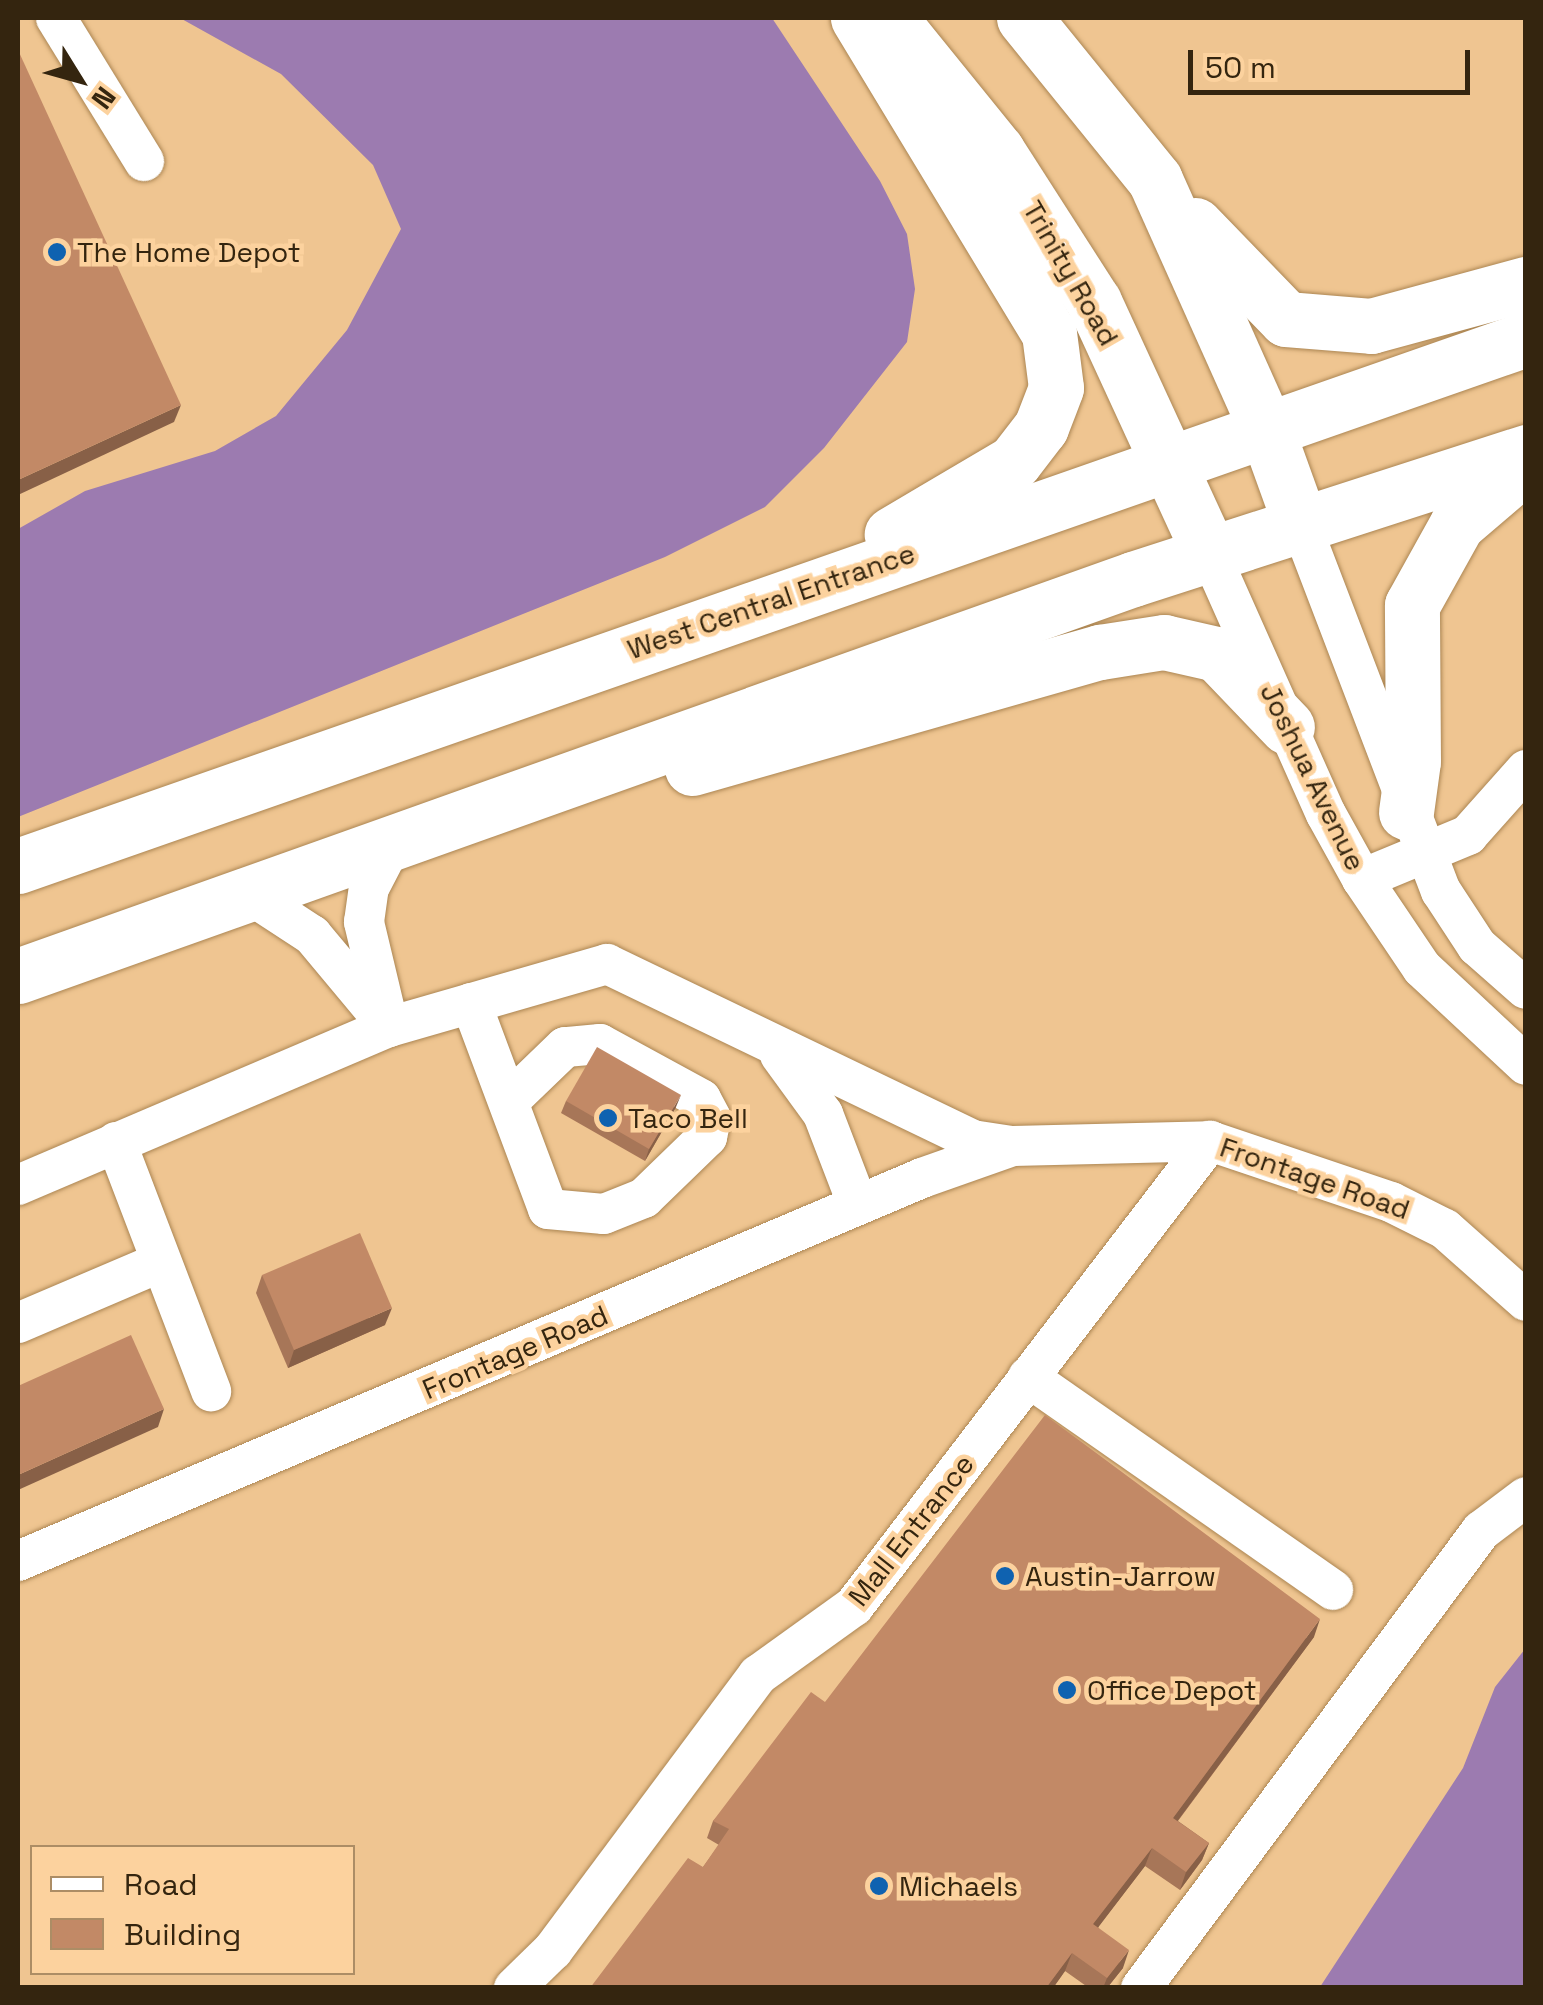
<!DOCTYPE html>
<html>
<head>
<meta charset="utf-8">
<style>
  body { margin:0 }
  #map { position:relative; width:1543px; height:2005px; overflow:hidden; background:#efc591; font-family:"Space Grotesk",sans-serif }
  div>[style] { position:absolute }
  .forest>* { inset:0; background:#9c7bb0 }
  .roads { filter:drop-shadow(0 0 2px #ac8653) drop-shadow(0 0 2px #ac8653) }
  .minor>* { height:40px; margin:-20px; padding:0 20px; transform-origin:20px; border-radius:20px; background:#fff }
  .highway>* { height:55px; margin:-27.5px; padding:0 27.5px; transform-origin:27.5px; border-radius:27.5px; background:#fff }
  .wall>* { inset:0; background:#a77658 }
  .shaded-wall>* { inset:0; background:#886047 }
  .building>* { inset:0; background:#c28966 }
  .dots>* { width:28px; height:28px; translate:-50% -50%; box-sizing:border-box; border:5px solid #fcd29e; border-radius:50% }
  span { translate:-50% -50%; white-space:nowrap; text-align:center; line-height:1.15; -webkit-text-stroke:9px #fcd29e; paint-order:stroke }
  .poi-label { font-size:28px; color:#34250f }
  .left { translate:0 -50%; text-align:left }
  .street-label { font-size:28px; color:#34250f }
  .frame { position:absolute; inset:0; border:20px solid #34250f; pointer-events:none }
  .legend { position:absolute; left:30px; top:1845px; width:325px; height:130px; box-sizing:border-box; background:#fcd29e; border:2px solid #ac8d65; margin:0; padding:12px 18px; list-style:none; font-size:30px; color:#34250f }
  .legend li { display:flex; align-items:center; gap:20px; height:50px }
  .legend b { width:50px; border:2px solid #ac8d65 }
  .north { position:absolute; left:30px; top:30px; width:100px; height:100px; -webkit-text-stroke:8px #fcd29e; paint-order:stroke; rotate:127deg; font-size:28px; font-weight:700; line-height:40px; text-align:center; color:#34250f }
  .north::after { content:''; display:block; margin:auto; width:35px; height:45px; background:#34250f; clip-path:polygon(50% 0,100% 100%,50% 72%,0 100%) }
  .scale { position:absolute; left:1188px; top:50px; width:282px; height:45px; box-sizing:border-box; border:5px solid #34250f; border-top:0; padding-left:12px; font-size:30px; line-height:35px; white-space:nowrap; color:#34250f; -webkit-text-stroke:8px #fcd29e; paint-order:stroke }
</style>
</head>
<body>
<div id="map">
  <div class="forest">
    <i style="clip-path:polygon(180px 18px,772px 18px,880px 181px,907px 234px,915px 289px,907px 342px,824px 448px,765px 507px,665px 557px,18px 817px,18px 529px,85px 491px,215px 451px,276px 416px,347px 330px,401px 229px,373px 165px,281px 74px)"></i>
    <i style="clip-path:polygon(1525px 1649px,1525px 1987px,1320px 1987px,1463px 1768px,1495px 1687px)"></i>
  </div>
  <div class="roads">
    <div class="minor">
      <i style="left:56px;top:18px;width:168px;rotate:58.4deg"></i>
      <i style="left:1301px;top:525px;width:392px;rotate:69.1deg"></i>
      <i style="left:1441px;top:891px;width:66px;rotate:56.8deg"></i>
      <i style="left:1477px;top:946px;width:65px;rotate:41.3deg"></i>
      <i style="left:1211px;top:556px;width:282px;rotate:66deg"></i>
      <i style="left:1326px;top:814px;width:74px;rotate:61deg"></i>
      <i style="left:1362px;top:879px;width:107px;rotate:56deg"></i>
      <i style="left:1422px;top:968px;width:142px;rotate:43deg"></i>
      <i style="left:1362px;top:879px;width:115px;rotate:-22.5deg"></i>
      <i style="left:1468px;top:835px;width:87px;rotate:-48.3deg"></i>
      <i style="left:246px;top:892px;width:79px;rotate:33.1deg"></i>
      <i style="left:312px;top:935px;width:120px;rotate:50.1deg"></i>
      <i style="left:471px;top:1003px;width:220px;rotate:69.5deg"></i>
      <i style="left:548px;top:1209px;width:56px;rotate:5.1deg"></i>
      <i style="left:604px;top:1214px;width:43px;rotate:-21.8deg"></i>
      <i style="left:644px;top:1198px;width:88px;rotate:-44.1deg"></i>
      <i style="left:707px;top:1137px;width:19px;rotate:-78deg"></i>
      <i style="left:711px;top:1118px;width:21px;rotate:-118deg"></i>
      <i style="left:701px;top:1099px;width:115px;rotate:-151.4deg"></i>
      <i style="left:600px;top:1044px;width:35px;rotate:175deg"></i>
      <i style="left:565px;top:1047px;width:78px;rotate:136deg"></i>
      <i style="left:388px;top:1023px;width:104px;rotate:-103.4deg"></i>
      <i style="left:364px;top:922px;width:34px;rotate:-82deg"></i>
      <i style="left:369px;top:888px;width:54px;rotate:-62.5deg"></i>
      <i style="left:780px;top:1055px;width:73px;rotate:53.9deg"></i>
      <i style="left:823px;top:1114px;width:97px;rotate:69deg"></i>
      <i style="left:116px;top:1142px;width:267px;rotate:69.1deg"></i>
      <i style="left:18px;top:1185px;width:403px;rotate:-23.1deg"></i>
      <i style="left:389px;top:1027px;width:227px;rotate:-16.1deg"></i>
      <i style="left:607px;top:964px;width:405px;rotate:25.7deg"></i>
      <i style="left:972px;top:1140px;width:40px;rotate:8.5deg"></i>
      <i style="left:1012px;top:1146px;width:198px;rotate:-1.4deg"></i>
      <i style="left:1210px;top:1141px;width:191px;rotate:18.6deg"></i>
      <i style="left:1391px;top:1202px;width:60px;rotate:26.6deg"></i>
      <i style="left:1445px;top:1229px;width:108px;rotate:41.6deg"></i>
      <i style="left:18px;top:1323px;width:155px;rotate:-23.1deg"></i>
      <i style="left:1028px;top:1377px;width:372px;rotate:34.9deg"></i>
      <i style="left:18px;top:1561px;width:982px;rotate:-22.96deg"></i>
      <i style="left:922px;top:1178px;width:93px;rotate:-19.4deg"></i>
      <i style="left:514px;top:1988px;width:54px;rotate:-44.3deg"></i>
      <i style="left:553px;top:1950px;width:343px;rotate:-53.3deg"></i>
      <i style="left:758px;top:1675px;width:118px;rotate:-35.7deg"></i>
      <i style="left:854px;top:1606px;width:586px;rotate:-52.56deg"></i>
      <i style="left:1141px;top:1988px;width:570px;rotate:-53.35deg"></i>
      <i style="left:1481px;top:1531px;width:56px;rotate:-37.1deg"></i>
    </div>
    <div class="highway">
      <i style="left:858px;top:18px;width:368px;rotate:58.8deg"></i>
      <i style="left:1049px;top:333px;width:55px;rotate:82.7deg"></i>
      <i style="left:1056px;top:388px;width:42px;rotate:111deg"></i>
      <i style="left:1041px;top:427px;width:44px;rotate:127.6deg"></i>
      <i style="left:1014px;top:462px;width:142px;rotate:149.5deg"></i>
      <i style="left:1024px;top:18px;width:208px;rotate:51deg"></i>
      <i style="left:1155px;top:180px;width:272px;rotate:65.9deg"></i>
      <i style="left:1266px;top:428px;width:103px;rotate:70.2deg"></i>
      <i style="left:904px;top:36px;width:148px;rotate:51deg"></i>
      <i style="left:997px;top:151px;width:179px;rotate:57.3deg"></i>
      <i style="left:1094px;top:302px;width:280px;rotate:65.3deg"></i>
      <i style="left:1195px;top:225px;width:131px;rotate:45.9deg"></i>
      <i style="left:1286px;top:319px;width:85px;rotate:4.7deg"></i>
      <i style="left:1371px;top:326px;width:161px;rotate:-15.2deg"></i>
      <i style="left:692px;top:768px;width:424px;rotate:-15.9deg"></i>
      <i style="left:1100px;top:652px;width:65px;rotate:-8.9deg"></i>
      <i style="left:1164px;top:642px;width:54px;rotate:12.8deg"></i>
      <i style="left:1217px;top:654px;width:101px;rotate:46.2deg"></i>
      <i style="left:1406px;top:812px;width:51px;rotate:-82.2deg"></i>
      <i style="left:1413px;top:761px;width:156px;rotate:-90.4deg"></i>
      <i style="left:1412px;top:605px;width:93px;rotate:-60.9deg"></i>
      <i style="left:1457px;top:524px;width:91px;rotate:-40.5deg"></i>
      <i style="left:18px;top:866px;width:1597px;rotate:-19.26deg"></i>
      <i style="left:18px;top:976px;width:1184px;rotate:-19.6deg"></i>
      <i style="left:1133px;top:579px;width:413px;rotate:-17.9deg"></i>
    </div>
  </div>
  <div class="wall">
    <i style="clip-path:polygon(566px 1101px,676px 1107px,645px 1161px,561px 1113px)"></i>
    <i style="clip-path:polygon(262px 1275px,385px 1325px,288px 1368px,256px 1293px)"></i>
    <i style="clip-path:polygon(1314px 1637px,1178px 1821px,1209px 1843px,1202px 1860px,1180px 1890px,1145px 1866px,1098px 1927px,1123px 1968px,1107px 1988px,1089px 1988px,1065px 1971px,1053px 1988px,590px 1988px,703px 1867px,719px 1845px,707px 1838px,713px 1821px,825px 1702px)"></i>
  </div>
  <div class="shaded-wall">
    <i style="clip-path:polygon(181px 405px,174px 422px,18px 495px,18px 480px)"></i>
    <i style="clip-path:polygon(681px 1095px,676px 1107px,645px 1161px,649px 1149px)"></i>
    <i style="clip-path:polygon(392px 1308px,385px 1325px,288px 1368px,294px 1350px)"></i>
    <i style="clip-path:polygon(164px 1409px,158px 1427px,18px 1490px,18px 1475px)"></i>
    <i style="clip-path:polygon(1320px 1619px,1314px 1637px,1167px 1835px,1173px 1818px)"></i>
    <i style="clip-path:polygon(1209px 1843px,1202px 1860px,1180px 1890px,1186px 1872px)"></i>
    <i style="clip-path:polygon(1152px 1848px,1145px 1866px,1087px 1942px,1093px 1924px)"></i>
    <i style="clip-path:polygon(1129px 1950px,1123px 1968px,1107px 1988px,1103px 1988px,1107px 1978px)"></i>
    <i style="clip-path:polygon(1072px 1953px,1065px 1971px,1053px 1988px,1046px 1988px)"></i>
  </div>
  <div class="building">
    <i style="clip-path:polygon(18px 50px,181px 405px,18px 480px)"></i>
    <i style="clip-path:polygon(597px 1047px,681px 1095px,649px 1149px,566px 1101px)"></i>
    <i style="clip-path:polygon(360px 1233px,392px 1308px,294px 1350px,262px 1275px)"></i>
    <i style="clip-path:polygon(131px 1335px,164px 1409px,18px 1475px,18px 1386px)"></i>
    <i style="clip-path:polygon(1045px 1415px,1320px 1619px,1173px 1818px,1209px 1843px,1186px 1872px,1152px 1848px,1093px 1924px,1129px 1950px,1107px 1978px,1072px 1953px,1046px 1988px,590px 1988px,688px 1858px,703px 1867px,729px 1829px,713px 1821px,811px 1692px,825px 1702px)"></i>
  </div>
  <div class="dots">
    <i style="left:57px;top:252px;background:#0f62b0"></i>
    <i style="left:608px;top:1118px;background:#0f62b0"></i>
    <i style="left:1005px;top:1576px;background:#0f62b0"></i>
    <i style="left:1067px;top:1690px;background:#0f62b0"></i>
    <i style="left:879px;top:1886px;background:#0f62b0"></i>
  </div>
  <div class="poi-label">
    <span class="left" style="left:77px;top:252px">The Home Depot</span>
    <span class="left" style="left:628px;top:1118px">Taco Bell</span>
    <span class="left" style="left:1025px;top:1576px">Austin-Jarrow</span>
    <span class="left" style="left:1087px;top:1690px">Office Depot</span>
    <span class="left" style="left:899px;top:1886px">Michaels</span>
  </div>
  <div class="street-label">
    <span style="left:1071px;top:273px;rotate:60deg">Trinity Road</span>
    <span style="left:771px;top:601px;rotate:-19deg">West Central Entrance</span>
    <span style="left:1313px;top:777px;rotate:64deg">Joshua Avenue</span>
    <span style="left:1315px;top:1178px;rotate:19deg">Frontage Road</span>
    <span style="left:515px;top:1352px;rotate:-23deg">Frontage Road</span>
    <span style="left:911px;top:1530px;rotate:-52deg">Mall Entrance</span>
  </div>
  <div class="frame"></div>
  <ul class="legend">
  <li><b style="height:12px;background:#fff"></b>Road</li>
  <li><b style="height:28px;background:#c28966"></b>Building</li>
  </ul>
  <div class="north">N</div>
  <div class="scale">50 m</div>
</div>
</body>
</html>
